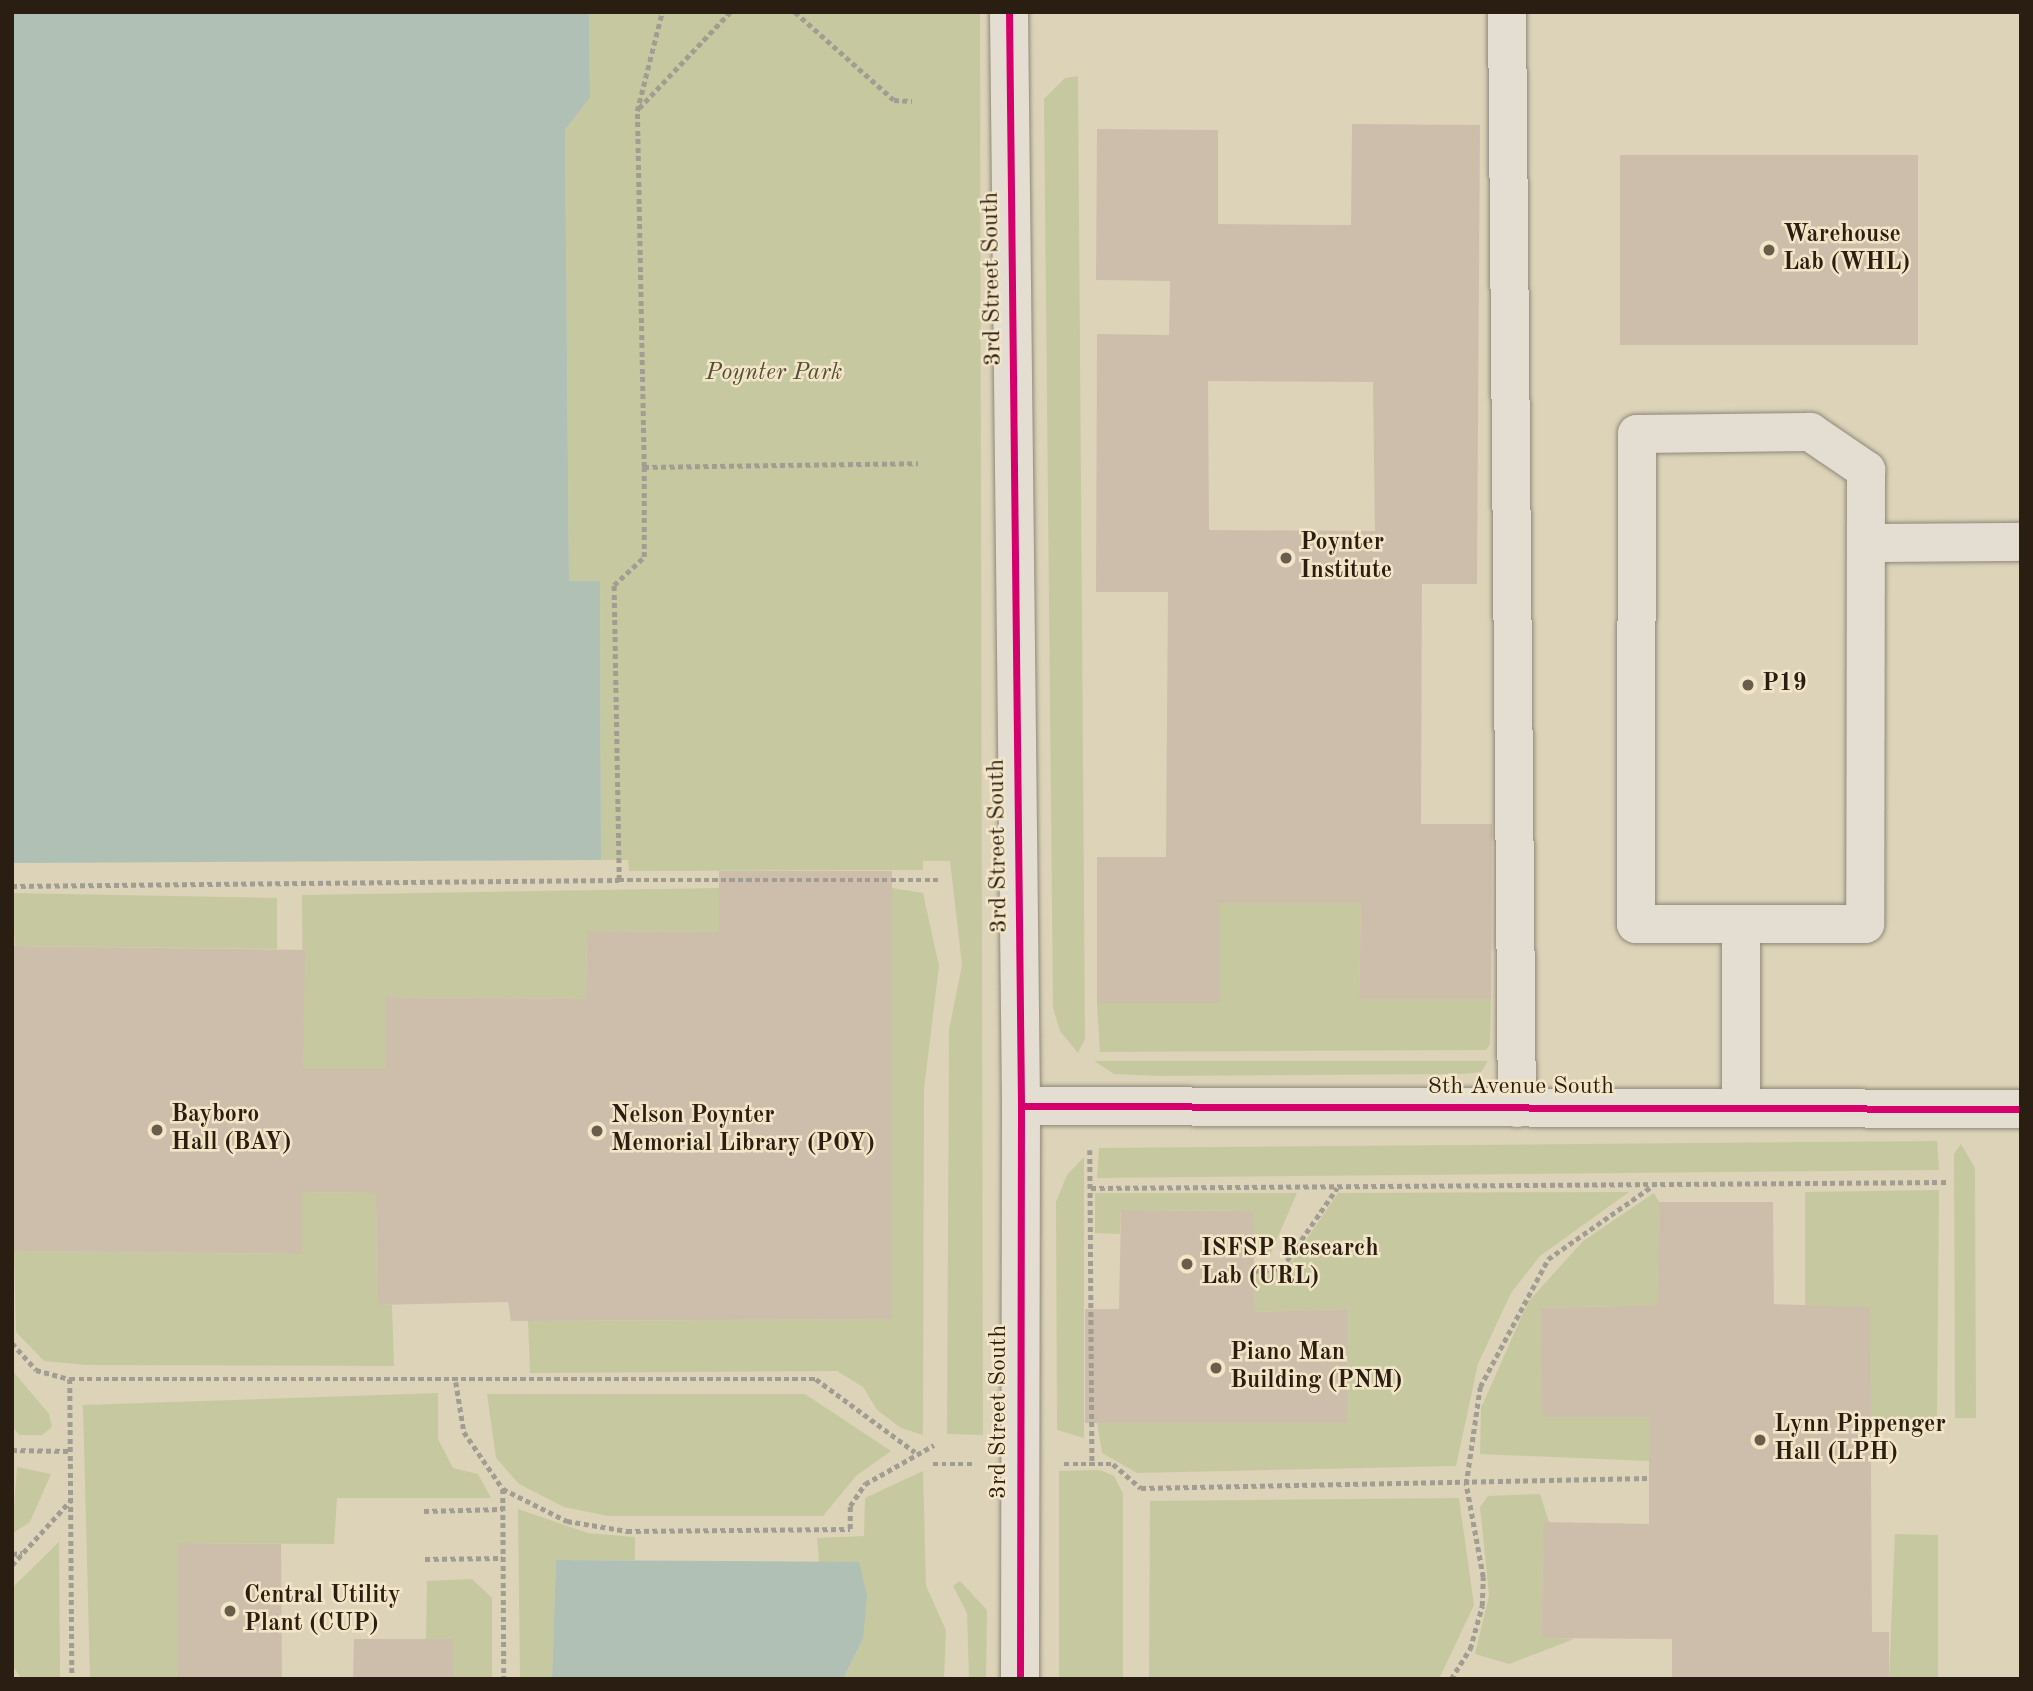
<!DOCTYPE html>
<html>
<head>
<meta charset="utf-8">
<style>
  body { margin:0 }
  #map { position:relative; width:2033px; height:1691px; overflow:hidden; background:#ddd3b9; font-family:"Old Standard TT",serif }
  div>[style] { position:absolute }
  .green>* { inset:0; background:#c6c9a0 }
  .water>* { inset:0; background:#b0c0b4 }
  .building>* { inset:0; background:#cdbeac }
  .path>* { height:4.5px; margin-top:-2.25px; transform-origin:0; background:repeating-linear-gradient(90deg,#a29d92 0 5px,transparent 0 8.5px) }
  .roads { filter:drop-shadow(0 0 2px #8f8878) drop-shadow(0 0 2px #8f8878) }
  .minor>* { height:38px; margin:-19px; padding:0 19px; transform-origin:19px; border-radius:19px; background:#e4ded2 }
  .cycleway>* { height:7px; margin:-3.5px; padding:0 3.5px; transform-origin:3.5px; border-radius:3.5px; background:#d6006c }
  .dots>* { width:19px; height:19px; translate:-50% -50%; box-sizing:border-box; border:4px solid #f3e6c8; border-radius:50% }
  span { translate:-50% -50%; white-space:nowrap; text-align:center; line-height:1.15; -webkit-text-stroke:5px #f3e6c8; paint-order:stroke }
  .poi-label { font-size:24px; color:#2a1d11; font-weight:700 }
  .left { translate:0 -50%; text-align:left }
  .street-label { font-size:24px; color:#2a1d11 }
  .park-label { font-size:24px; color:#534e36; font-style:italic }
  .frame { position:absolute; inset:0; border:14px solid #2a1d11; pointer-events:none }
</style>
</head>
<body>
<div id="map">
  <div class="green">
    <i style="clip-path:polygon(589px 12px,980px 12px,983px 1435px,947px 1434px,949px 1030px,962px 965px,950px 861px,923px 861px,923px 870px,629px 871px,628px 860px,601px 860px,600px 582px,569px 581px,565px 130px,590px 98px)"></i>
    <i style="clip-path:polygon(1078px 76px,1085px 1039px,1078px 1053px,1060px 1031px,1053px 1008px,1044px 99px,1065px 78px)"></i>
    <i style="clip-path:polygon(719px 888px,719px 932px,587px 931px,586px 999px,386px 997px,386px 1069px,303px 1069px,302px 895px)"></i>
    <i style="clip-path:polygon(892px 888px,923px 893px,939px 966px,924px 1089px,923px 1435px,901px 1428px,877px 1410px,863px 1387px,837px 1371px,530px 1373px,528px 1321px,892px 1319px)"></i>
    <i style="clip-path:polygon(12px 893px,277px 898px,277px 949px,15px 946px)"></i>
    <i style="clip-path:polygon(1220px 903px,1361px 903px,1359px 999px,1491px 999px,1490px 1044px,1486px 1050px,1100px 1052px,1097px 1003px,1220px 1003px)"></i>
    <i style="clip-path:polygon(1094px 1061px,1488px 1061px,1481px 1072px,1464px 1074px,1158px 1076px,1114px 1074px)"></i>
    <i style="clip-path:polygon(1937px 1141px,1939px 1170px,1097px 1178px,1099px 1148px)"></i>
    <i style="clip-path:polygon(1961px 1144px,1975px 1168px,1976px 1418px,1955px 1418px,1954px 1154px)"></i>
    <i style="clip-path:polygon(1084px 1157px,1084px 1438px,1057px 1430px,1056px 1202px,1067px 1175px)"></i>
    <i style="clip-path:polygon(1939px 1190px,1937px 1420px,1871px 1419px,1805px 1305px,1805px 1192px)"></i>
    <i style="clip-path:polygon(302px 1192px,376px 1193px,377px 1305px,392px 1305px,394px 1366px,86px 1365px,44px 1361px,16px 1332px,14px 1251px,301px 1254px)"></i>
    <i style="clip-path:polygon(1629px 1192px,1540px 1256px,1511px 1293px,1478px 1364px,1456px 1466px,1137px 1473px,1102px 1453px,1097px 1423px,1347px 1423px,1347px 1309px,1255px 1312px,1255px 1271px,1285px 1271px,1338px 1193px)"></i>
    <i style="clip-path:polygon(1095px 1193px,1297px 1193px,1269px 1257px,1254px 1257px,1252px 1211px,1121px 1210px,1120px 1234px,1095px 1233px)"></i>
    <i style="clip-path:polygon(1654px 1193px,1659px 1202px,1657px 1305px,1541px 1308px,1649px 1417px,1649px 1461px,1480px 1454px,1481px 1408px,1528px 1302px,1583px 1241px)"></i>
    <i style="clip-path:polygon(12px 1370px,49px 1414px,52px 1427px,42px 1435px,19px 1435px,12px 1426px)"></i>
    <i style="clip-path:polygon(438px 1393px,438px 1439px,453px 1468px,478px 1474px,491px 1498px,337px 1498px,334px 1544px,179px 1543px,178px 1679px,90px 1679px,83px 1405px)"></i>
    <i style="clip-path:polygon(487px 1394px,805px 1394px,891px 1451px,856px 1476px,823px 1516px,608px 1516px,564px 1507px,519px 1484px,496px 1458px)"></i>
    <i style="clip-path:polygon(17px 1467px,51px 1474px,30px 1522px,12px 1534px)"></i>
    <i style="clip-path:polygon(1100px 1470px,1114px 1476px,1123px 1494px,1123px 1679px,1059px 1679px,1059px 1471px)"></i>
    <i style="clip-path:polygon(923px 1471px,926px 1586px,946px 1630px,944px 1679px,843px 1679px,863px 1639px,859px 1562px,819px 1562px,817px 1538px,864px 1536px,865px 1498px)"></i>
    <i style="clip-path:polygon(1540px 1494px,1549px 1522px,1543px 1522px,1542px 1637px,1574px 1639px,1509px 1664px,1475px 1654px,1489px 1595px,1480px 1507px,1488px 1496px)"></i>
    <i style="clip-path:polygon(1459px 1498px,1474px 1605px,1439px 1679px,1149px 1679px,1150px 1501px)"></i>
    <i style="clip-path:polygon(518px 1509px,588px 1533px,635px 1537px,635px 1560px,556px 1560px,552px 1679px,520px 1679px)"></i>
    <i style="clip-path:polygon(1895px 1534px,1938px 1535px,1938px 1679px,1889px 1679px)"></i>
    <i style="clip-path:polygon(59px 1542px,60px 1679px,21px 1679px,12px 1664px,12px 1588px)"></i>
    <i style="clip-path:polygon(472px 1579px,492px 1598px,492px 1679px,453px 1679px,452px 1640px,426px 1639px,427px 1581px)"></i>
    <i style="clip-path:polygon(960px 1581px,987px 1610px,986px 1679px,969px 1679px,967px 1613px,953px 1586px)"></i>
  </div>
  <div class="water">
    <i style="clip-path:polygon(12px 12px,589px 12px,590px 98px,565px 130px,569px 581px,600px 581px,601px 860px,12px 863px)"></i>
    <i style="clip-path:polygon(556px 1560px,859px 1562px,867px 1595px,863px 1639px,843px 1679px,552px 1679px)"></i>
  </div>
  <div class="building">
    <i style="clip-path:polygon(evenodd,1352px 124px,1480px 125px,1477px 584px,1422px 584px,1421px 824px,1492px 824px,1491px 999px,1359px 999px,1361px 903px,1220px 903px,1220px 1003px,1097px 1003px,1097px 857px,1166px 857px,1168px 592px,1096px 592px,1097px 334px,1169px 335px,1170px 281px,1096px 280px,1097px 129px,1218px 130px,1218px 224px,1351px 225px,1352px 124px,1208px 381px,1373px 382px,1375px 531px,1209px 530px,1208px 381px)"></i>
    <i style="clip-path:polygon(1620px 155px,1918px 155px,1918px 345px,1620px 345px)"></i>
    <i style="clip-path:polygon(719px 871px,892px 871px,892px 1319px,528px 1321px,511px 1321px,508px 1302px,377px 1305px,376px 1193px,302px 1192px,302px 1254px,12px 1251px,12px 946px,305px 950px,303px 1069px,386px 1069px,386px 997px,586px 999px,587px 931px,719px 932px)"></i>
    <i style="clip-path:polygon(1659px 1202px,1773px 1202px,1774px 1304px,1870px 1307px,1872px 1632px,1889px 1632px,1889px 1679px,1672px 1679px,1672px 1639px,1542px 1638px,1543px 1522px,1649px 1524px,1649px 1417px,1542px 1417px,1541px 1308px,1657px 1305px)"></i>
    <i style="clip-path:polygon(1121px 1210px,1253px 1211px,1255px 1312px,1347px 1309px,1347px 1423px,1085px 1423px,1085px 1309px,1119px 1309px)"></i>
    <i style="clip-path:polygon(178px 1543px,281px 1544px,282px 1679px,178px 1679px)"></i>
    <i style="clip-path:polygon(354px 1639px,453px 1639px,453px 1679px,353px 1679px)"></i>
  </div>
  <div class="path">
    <i style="left:795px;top:12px;width:132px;rotate:41.6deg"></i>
    <i style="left:894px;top:100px;width:18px;rotate:3deg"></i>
    <i style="left:639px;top:108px;width:132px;rotate:-46.5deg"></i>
    <i style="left:644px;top:467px;width:356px;rotate:-91.1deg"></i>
    <i style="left:637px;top:111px;width:102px;rotate:-75.8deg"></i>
    <i style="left:619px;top:880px;width:319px"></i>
    <i style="left:12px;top:886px;width:607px;rotate:-0.57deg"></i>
    <i style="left:619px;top:880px;width:295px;rotate:-91deg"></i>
    <i style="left:614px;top:585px;width:41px;rotate:-43deg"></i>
    <i style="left:644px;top:557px;width:90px;rotate:-90deg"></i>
    <i style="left:644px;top:467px;width:274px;rotate:-0.8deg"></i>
    <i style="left:1090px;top:1150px;width:314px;rotate:89.6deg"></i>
    <i style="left:1091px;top:1188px;width:856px;rotate:-0.4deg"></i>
    <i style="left:1255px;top:1271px;width:27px;rotate:-6deg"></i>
    <i style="left:1282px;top:1268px;width:97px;rotate:-55.5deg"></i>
    <i style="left:12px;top:1343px;width:36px;rotate:48deg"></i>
    <i style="left:36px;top:1370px;width:35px;rotate:15deg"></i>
    <i style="left:70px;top:1379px;width:746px"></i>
    <i style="left:816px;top:1379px;width:123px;rotate:36.4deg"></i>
    <i style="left:70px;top:1379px;width:300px;rotate:89.6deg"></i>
    <i style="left:456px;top:1382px;width:51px;rotate:80.9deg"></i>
    <i style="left:464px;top:1432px;width:69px;rotate:55.6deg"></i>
    <i style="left:503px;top:1489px;width:72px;rotate:26.6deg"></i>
    <i style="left:567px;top:1521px;width:61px;rotate:9.5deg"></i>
    <i style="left:627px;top:1531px;width:223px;rotate:-0.5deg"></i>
    <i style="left:850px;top:1529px;width:23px;rotate:-90deg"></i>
    <i style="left:850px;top:1506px;width:27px;rotate:-56deg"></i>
    <i style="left:865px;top:1484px;width:79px;rotate:-29.5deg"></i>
    <i style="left:12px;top:1450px;width:58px;rotate:1deg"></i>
    <i style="left:933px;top:1464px;width:42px"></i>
    <i style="left:1064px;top:1464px;width:49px"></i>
    <i style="left:1113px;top:1464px;width:37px;rotate:41deg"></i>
    <i style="left:1141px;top:1488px;width:508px;rotate:-1.13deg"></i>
    <i style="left:503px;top:1489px;width:190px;rotate:89.7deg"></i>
    <i style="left:424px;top:1511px;width:79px;rotate:-1.5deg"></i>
    <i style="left:12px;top:1554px;width:10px;rotate:-6deg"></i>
    <i style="left:425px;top:1559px;width:77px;rotate:-0.7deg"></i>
    <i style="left:12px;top:1565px;width:86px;rotate:-47.8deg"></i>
    <i style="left:1451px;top:1679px;width:36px;rotate:-58deg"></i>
    <i style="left:1470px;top:1649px;width:45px;rotate:-74.4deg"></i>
    <i style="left:1482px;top:1606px;width:29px;rotate:-88deg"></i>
    <i style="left:1483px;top:1577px;width:95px;rotate:-100.4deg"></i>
    <i style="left:1466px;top:1484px;width:98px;rotate:-81.8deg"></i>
    <i style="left:1480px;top:1387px;width:145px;rotate:-62deg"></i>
    <i style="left:1548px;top:1259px;width:126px;rotate:-35deg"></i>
  </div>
  <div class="roads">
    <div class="minor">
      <i style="left:1009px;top:12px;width:1094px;rotate:89.37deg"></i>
      <i style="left:1021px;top:1106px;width:573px;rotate:90.1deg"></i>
      <i style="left:1507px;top:12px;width:1096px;rotate:89.48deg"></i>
      <i style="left:1810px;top:432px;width:68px;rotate:34.2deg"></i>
      <i style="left:1866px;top:470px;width:454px;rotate:90.1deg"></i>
      <i style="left:1865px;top:924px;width:229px;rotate:180deg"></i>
      <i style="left:1636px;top:924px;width:490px;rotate:-89.9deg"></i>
      <i style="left:1637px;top:434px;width:173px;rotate:-0.7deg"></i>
      <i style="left:1866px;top:543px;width:155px;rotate:-0.4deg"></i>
      <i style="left:1741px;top:924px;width:184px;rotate:90deg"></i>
      <i style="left:1021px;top:1106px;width:1000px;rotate:0.17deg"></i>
    </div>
  </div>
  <div class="cycleway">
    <i style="left:1009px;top:12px;width:1094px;rotate:89.37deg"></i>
    <i style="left:1021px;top:1106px;width:573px;rotate:90.1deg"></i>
    <i style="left:1021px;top:1106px;width:1000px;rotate:0.17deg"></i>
  </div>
  <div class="dots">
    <i style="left:1769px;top:250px;background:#695d4c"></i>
    <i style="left:1286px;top:558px;background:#695d4c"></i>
    <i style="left:1748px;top:685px;background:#695d4c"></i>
    <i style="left:157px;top:1130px;background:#695d4c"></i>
    <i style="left:597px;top:1131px;background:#695d4c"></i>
    <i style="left:1187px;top:1264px;background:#695d4c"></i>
    <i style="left:1216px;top:1368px;background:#695d4c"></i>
    <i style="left:1760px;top:1440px;background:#695d4c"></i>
    <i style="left:230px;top:1611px;background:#695d4c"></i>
  </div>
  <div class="poi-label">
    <span class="left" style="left:1783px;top:250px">Warehouse<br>Lab (WHL)</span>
    <span class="left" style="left:1300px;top:558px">Poynter<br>Institute</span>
    <span class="left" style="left:1762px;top:685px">P19</span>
    <span class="left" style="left:171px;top:1130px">Bayboro<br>Hall (BAY)</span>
    <span class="left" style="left:611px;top:1131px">Nelson Poynter<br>Memorial Library (POY)</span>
    <span class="left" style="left:1201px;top:1264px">ISFSP Research<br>Lab (URL)</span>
    <span class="left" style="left:1230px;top:1368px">Piano Man<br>Building (PNM)</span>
    <span class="left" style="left:1774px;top:1440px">Lynn Pippenger<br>Hall (LPH)</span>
    <span class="left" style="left:244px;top:1611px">Central Utility<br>Plant (CUP)</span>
  </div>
  <div class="street-label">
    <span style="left:993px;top:279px;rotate:-91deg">3rd Street South</span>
    <span style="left:999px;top:846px;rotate:-91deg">3rd Street South</span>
    <span style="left:1521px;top:1088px">8th Avenue South</span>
    <span style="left:1000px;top:1412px;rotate:-90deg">3rd Street South</span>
  </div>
  <div class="park-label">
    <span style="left:774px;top:374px">Poynter Park</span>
  </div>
  <div class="frame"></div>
</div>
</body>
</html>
